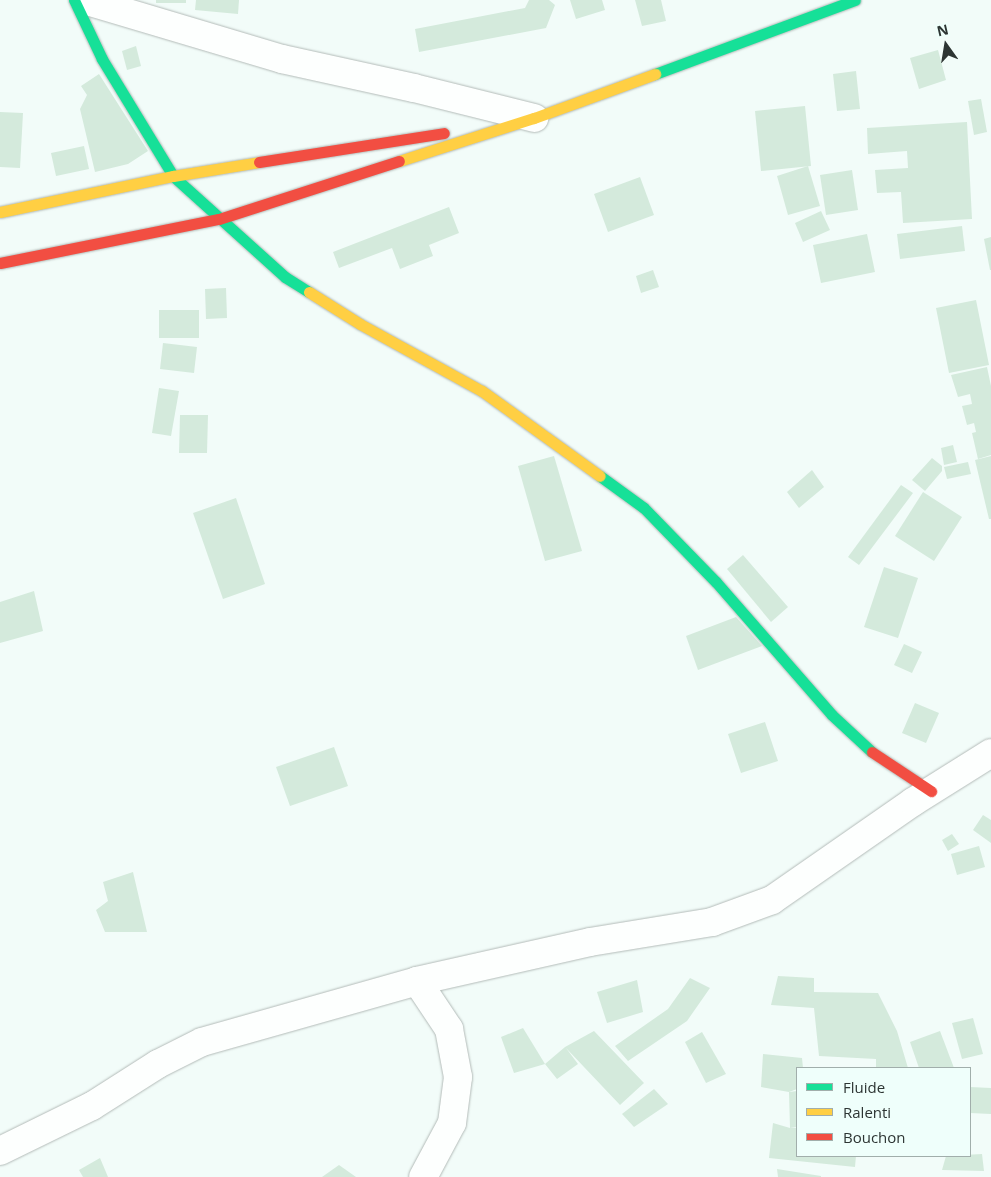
<!DOCTYPE html>
<html>
<head>
<meta charset="utf-8">
<style>
  body { margin:0 }
  #map { position:relative; width:991px; height:1177px; overflow:hidden; background:#f2fcf9; font-family:"Open Sans",sans-serif }
  div>[style] { position:absolute }
  .building>* { inset:0; background:#d4eadc }
  .roads { filter:drop-shadow(0 0 1px #b3bbb8) drop-shadow(0 0 1px #b3bbb8) }
  .street>* { height:28px; margin:-14px; padding:0 14px; transform-origin:14px; border-radius:14px; background:#fdfffe }
  .fast>* { height:11px; margin:-5.5px; padding:0 5.5px; transform-origin:5.5px; border-radius:5.5px; background:#16e098 }
  .slow>* { height:11px; margin:-5.5px; padding:0 5.5px; transform-origin:5.5px; border-radius:5.5px; background:#ffcf43 }
  .jam>* { height:11px; margin:-5.5px; padding:0 5.5px; transform-origin:5.5px; border-radius:5.5px; background:#f24e42 }
  span { translate:-50% -50%; white-space:nowrap; text-align:center; line-height:1.15; -webkit-text-stroke:4px #effffb; paint-order:stroke }
  .legend { position:absolute; left:796px; top:1067px; width:175px; height:90px; box-sizing:border-box; background:#effffb; border:1px solid #a1aeab; margin:0; padding:6px 9px; list-style:none; font-size:15px; color:#2d3533 }
  .legend li { display:flex; align-items:center; gap:10px; height:25px }
  .legend b { width:25px; border:1px solid #a1aeab }
  .north { position:absolute; left:921px; top:20px; width:50px; height:50px; -webkit-text-stroke:4px #effffb; paint-order:stroke; rotate:347deg; font-size:14px; font-weight:700; line-height:20px; text-align:center; color:#2d3533 }
  .north::after { content:''; display:block; margin:auto; width:18px; height:22px; background:#2d3533; clip-path:polygon(50% 0,100% 100%,50% 72%,0 100%) }
</style>
</head>
<body>
<div id="map">
  <div class="building">
    <i style="clip-path:polygon(156px 0,186px 0,186px 3px,156px 3px)"></i>
    <i style="clip-path:polygon(196px 0,239px 0,238px 14px,195px 10px)"></i>
    <i style="clip-path:polygon(529px 0,549px 0,555px 5px,546px 28px,419px 52px,415px 29px,525px 8px)"></i>
    <i style="clip-path:polygon(570px 0,602px 0,605px 10px,576px 19px)"></i>
    <i style="clip-path:polygon(635px 0,661px 0,666px 21px,642px 26px)"></i>
    <i style="clip-path:polygon(136px 46px,141px 66px,127px 70px,122px 51px)"></i>
    <i style="clip-path:polygon(938px 50px,946px 80px,919px 89px,910px 58px)"></i>
    <i style="clip-path:polygon(856px 71px,860px 109px,837px 111px,833px 74px)"></i>
    <i style="clip-path:polygon(99px 74px,148px 151px,128px 164px,95px 172px,80px 109px,87px 95px,81px 86px)"></i>
    <i style="clip-path:polygon(981px 99px,987px 132px,974px 135px,968px 101px)"></i>
    <i style="clip-path:polygon(805px 106px,811px 166px,761px 171px,755px 111px)"></i>
    <i style="clip-path:polygon(0 112px,23px 113px,20px 168px,0 167px)"></i>
    <i style="clip-path:polygon(967px 122px,972px 219px,903px 223px,901px 192px,877px 193px,875px 170px,908px 168px,907px 151px,868px 154px,867px 128px)"></i>
    <i style="clip-path:polygon(84px 146px,89px 169px,56px 176px,51px 153px)"></i>
    <i style="clip-path:polygon(808px 166px,820px 206px,788px 215px,777px 176px)"></i>
    <i style="clip-path:polygon(852px 170px,858px 210px,826px 215px,820px 175px)"></i>
    <i style="clip-path:polygon(640px 177px,654px 215px,608px 232px,594px 194px)"></i>
    <i style="clip-path:polygon(449px 207px,459px 233px,429px 245px,433px 256px,400px 269px,392px 248px,339px 268px,333px 252px)"></i>
    <i style="clip-path:polygon(821px 211px,830px 230px,803px 242px,795px 223px)"></i>
    <i style="clip-path:polygon(962px 226px,965px 251px,900px 259px,897px 234px)"></i>
    <i style="clip-path:polygon(867px 234px,875px 272px,821px 283px,813px 245px)"></i>
    <i style="clip-path:polygon(991px 237px,991px 270px,990px 270px,984px 239px)"></i>
    <i style="clip-path:polygon(653px 270px,659px 287px,641px 293px,636px 276px)"></i>
    <i style="clip-path:polygon(226px 288px,227px 318px,206px 319px,205px 289px)"></i>
    <i style="clip-path:polygon(976px 300px,989px 365px,949px 373px,936px 308px)"></i>
    <i style="clip-path:polygon(159px 310px,199px 310px,199px 338px,159px 338px)"></i>
    <i style="clip-path:polygon(163px 343px,197px 347px,194px 373px,160px 369px)"></i>
    <i style="clip-path:polygon(987px 367px,991px 386px,991px 455px,978px 459px,972px 433px,976px 432px,974px 423px,967px 425px,962px 406px,972px 404px,970px 394px,958px 397px,951px 375px)"></i>
    <i style="clip-path:polygon(159px 388px,179px 391px,171px 436px,152px 433px)"></i>
    <i style="clip-path:polygon(180px 415px,208px 415px,207px 453px,179px 453px)"></i>
    <i style="clip-path:polygon(953px 445px,957px 462px,944px 465px,941px 448px)"></i>
    <i style="clip-path:polygon(554px 456px,582px 551px,545px 561px,518px 466px)"></i>
    <i style="clip-path:polygon(991px 456px,991px 519px,989px 519px,975px 460px)"></i>
    <i style="clip-path:polygon(932px 458px,942px 466px,942px 471px,925px 491px,912px 480px)"></i>
    <i style="clip-path:polygon(968px 462px,971px 474px,947px 479px,944px 467px)"></i>
    <i style="clip-path:polygon(812px 470px,824px 487px,799px 508px,787px 492px)"></i>
    <i style="clip-path:polygon(901px 485px,913px 493px,859px 565px,848px 557px)"></i>
    <i style="clip-path:polygon(923px 492px,962px 517px,934px 561px,895px 536px)"></i>
    <i style="clip-path:polygon(236px 498px,265px 584px,223px 599px,193px 513px)"></i>
    <i style="clip-path:polygon(743px 555px,788px 607px,771px 622px,727px 569px)"></i>
    <i style="clip-path:polygon(884px 567px,918px 578px,898px 638px,864px 627px)"></i>
    <i style="clip-path:polygon(34px 591px,43px 631px,0 643px,0 602px)"></i>
    <i style="clip-path:polygon(736px 617px,762px 646px,698px 670px,686px 636px)"></i>
    <i style="clip-path:polygon(904px 644px,922px 652px,912px 673px,894px 665px)"></i>
    <i style="clip-path:polygon(915px 703px,939px 713px,926px 743px,902px 733px)"></i>
    <i style="clip-path:polygon(765px 722px,778px 761px,741px 773px,728px 734px)"></i>
    <i style="clip-path:polygon(334px 747px,348px 786px,290px 806px,276px 767px)"></i>
    <i style="clip-path:polygon(983px 815px,991px 820px,991px 843px,973px 830px)"></i>
    <i style="clip-path:polygon(952px 834px,959px 844px,948px 851px,942px 840px)"></i>
    <i style="clip-path:polygon(979px 846px,985px 867px,957px 875px,951px 854px)"></i>
    <i style="clip-path:polygon(133px 872px,147px 932px,105px 932px,96px 910px,108px 901px,103px 882px)"></i>
    <i style="clip-path:polygon(778px 976px,814px 978px,814px 992px,878px 993px,897px 1031px,908px 1068px,876px 1068px,876px 1059px,819px 1056px,814px 1008px,771px 1005px)"></i>
    <i style="clip-path:polygon(690px 978px,710px 988px,687px 1021px,628px 1061px,615px 1046px,668px 1009px)"></i>
    <i style="clip-path:polygon(637px 980px,643px 1012px,607px 1023px,597px 992px)"></i>
    <i style="clip-path:polygon(973px 1018px,983px 1054px,962px 1059px,952px 1023px)"></i>
    <i style="clip-path:polygon(523px 1028px,545px 1064px,514px 1073px,501px 1037px)"></i>
    <i style="clip-path:polygon(594px 1031px,644px 1083px,620px 1105px,566px 1048px,578px 1064px,557px 1079px,545px 1064px,565px 1047px)"></i>
    <i style="clip-path:polygon(940px 1031px,954px 1068px,919px 1068px,910px 1042px)"></i>
    <i style="clip-path:polygon(702px 1032px,726px 1074px,706px 1083px,685px 1042px)"></i>
    <i style="clip-path:polygon(763px 1054px,802px 1058px,803px 1068px,797px 1068px,797px 1089px,789px 1092px,761px 1087px)"></i>
    <i style="clip-path:polygon(970px 1087px,991px 1088px,991px 1114px,970px 1113px)"></i>
    <i style="clip-path:polygon(654px 1089px,668px 1104px,634px 1127px,622px 1114px)"></i>
    <i style="clip-path:polygon(797px 1091px,797px 1127px,790px 1128px,797px 1128px,797px 1156px,856px 1156px,855px 1167px,769px 1158px,773px 1123px,790px 1128px,789px 1092px)"></i>
    <i style="clip-path:polygon(982px 1154px,984px 1171px,942px 1170px,946px 1156px)"></i>
    <i style="clip-path:polygon(100px 1158px,108px 1177px,83px 1177px,79px 1170px)"></i>
    <i style="clip-path:polygon(339px 1165px,356px 1177px,322px 1177px)"></i>
    <i style="clip-path:polygon(777px 1169px,821px 1176px,821px 1177px,778px 1177px)"></i>
  </div>
  <div class="roads">
    <div class="street">
      <i style="left:84px;top:0;width:207px;rotate:16.6deg"></i>
      <i style="left:282px;top:59px;width:135px;rotate:12.4deg"></i>
      <i style="left:414px;top:88px;width:124px;rotate:14deg"></i>
      <i style="left:417px;top:981px;width:58px;rotate:56.3deg"></i>
      <i style="left:449px;top:1029px;width:49px;rotate:79.4deg"></i>
      <i style="left:458px;top:1077px;width:46px;rotate:97.4deg"></i>
      <i style="left:452px;top:1123px;width:61px;rotate:118.2deg"></i>
      <i style="left:0;top:1151px;width:102px;rotate:-26.1deg"></i>
      <i style="left:92px;top:1106px;width:78px;rotate:-32.5deg"></i>
      <i style="left:158px;top:1064px;width:49px;rotate:-26.6deg"></i>
      <i style="left:202px;top:1042px;width:223px;rotate:-15.8deg"></i>
      <i style="left:417px;top:981px;width:177px;rotate:-12.7deg"></i>
      <i style="left:590px;top:942px;width:124px;rotate:-9.3deg"></i>
      <i style="left:712px;top:922px;width:64px;rotate:-20.1deg"></i>
      <i style="left:772px;top:900px;width:172px;rotate:-34.8deg"></i>
      <i style="left:913px;top:802px;width:92px;rotate:-32.1deg"></i>
    </div>
    <div class="fast">
      <i style="left:74px;top:0;width:65px;rotate:64.6deg"></i>
      <i style="left:102px;top:59px;width:137px;rotate:58.7deg"></i>
      <i style="left:173px;top:176px;width:151px;rotate:42deg"></i>
      <i style="left:285px;top:277px;width:28px;rotate:32deg"></i>
      <i style="left:655px;top:74px;width:213px;rotate:-20.3deg"></i>
      <i style="left:600px;top:476px;width:54px;rotate:36deg"></i>
      <i style="left:644px;top:508px;width:103px;rotate:45.8deg"></i>
      <i style="left:716px;top:582px;width:176px;rotate:48.9deg"></i>
      <i style="left:832px;top:715px;width:54px;rotate:42.8deg"></i>
    </div>
    <div class="slow">
      <i style="left:399px;top:161px;width:142px;rotate:-17.7deg"></i>
      <i style="left:534px;top:118px;width:129px;rotate:-20deg"></i>
      <i style="left:0;top:212px;width:177px;rotate:-11.8deg"></i>
      <i style="left:173px;top:176px;width:87px;rotate:-9.2deg"></i>
      <i style="left:309px;top:292px;width:60px;rotate:32.1deg"></i>
      <i style="left:360px;top:324px;width:139px;rotate:28.8deg"></i>
      <i style="left:482px;top:391px;width:145px;rotate:35.8deg"></i>
    </div>
    <div class="jam">
      <i style="left:259px;top:162px;width:187px;rotate:-8.9deg"></i>
      <i style="left:0;top:263px;width:223px;rotate:-11.4deg"></i>
      <i style="left:219px;top:219px;width:189px;rotate:-17.9deg"></i>
      <i style="left:872px;top:752px;width:71px;rotate:33.5deg"></i>
    </div>
  </div>
  <ul class="legend">
  <li><b style="height:6px;background:#16e098"></b>Fluide</li>
  <li><b style="height:6px;background:#ffcf43"></b>Ralenti</li>
  <li><b style="height:6px;background:#f24e42"></b>Bouchon</li>
  </ul>
  <div class="north">N</div>
</div>
</body>
</html>
